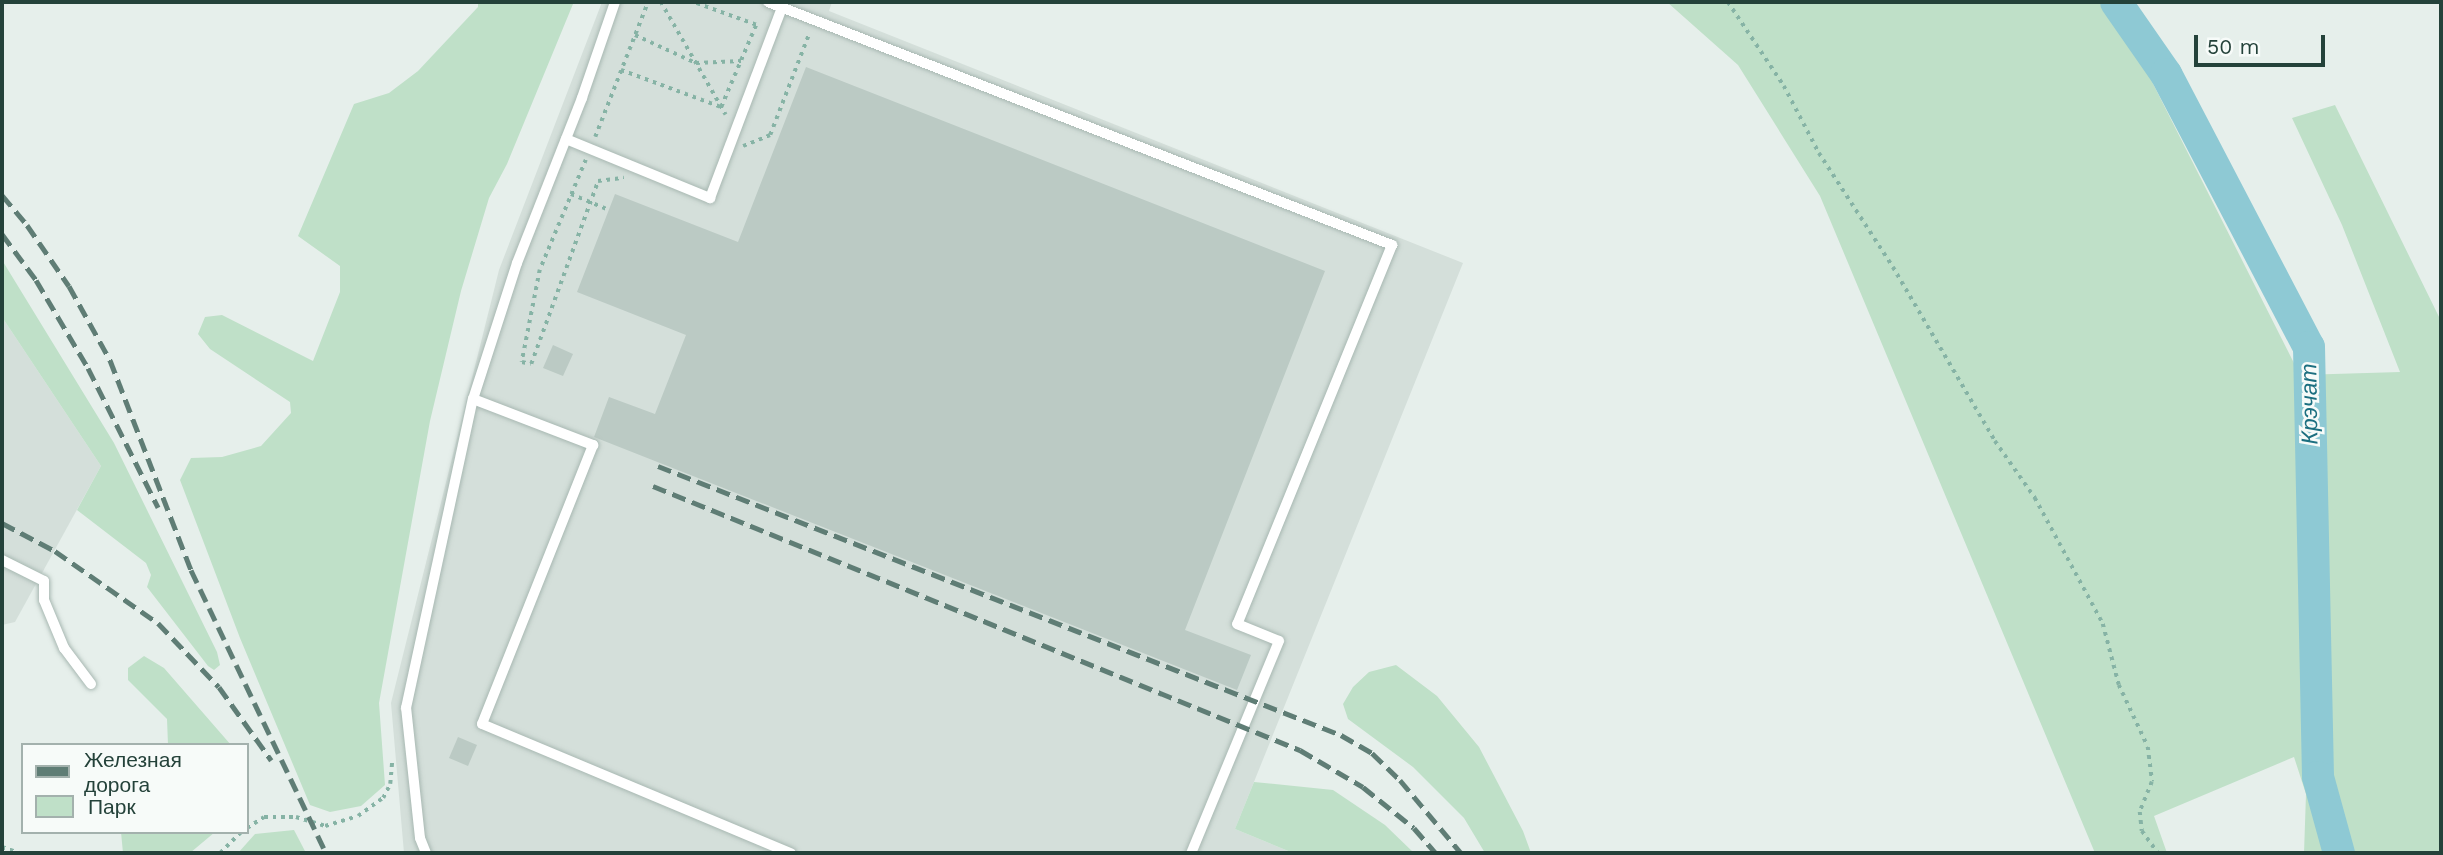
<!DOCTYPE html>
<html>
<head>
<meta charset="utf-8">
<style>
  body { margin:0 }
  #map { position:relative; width:2443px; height:855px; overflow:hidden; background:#e6efeb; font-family:"Work Sans",sans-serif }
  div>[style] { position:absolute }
  .built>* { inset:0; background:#d4dfda }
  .green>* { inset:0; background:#bfe0c8 }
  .river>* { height:32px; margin:-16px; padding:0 16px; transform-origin:16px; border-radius:16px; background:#8ec9d4 }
  .building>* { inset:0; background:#bbcac4 }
  .path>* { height:3.5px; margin-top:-1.75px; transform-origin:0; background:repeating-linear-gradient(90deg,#86b3a5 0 3.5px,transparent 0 8.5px) }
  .roads { filter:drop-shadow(0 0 2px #a8b8b2) drop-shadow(0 0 2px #a8b8b2) }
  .lane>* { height:10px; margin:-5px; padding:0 5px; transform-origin:5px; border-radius:5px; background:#fff }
  .rail>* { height:5px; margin-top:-2.5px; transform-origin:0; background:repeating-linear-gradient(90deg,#5f7d75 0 14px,transparent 0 21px) }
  span { translate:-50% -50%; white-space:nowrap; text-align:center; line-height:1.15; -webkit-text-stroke:5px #f7fbf9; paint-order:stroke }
  .water-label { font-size:23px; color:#1c6f80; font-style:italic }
  .frame { position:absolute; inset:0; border:4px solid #24423a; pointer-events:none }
  .legend { position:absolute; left:21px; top:743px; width:228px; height:91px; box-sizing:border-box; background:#f7fbf9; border:2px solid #a3b1ad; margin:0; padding:9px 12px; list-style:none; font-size:21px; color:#24423a }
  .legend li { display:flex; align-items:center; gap:14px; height:35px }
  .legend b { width:35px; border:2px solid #a3b1ad }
  .scale { position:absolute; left:2194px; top:35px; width:131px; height:32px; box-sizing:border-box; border:4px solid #24423a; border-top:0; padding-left:9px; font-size:21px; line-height:24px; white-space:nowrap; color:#24423a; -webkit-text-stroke:5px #f7fbf9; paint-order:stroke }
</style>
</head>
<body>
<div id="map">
  <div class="built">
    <i style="clip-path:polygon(602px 2px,832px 2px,829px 11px,1463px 263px,1235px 829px,1293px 853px,404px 853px,391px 703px,499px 270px)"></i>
    <i style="clip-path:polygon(2px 317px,101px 466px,15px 622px,2px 625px)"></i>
  </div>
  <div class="green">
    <i style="clip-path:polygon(478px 2px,573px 4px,507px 164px,489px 198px,461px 291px,430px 421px,379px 703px,385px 785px,361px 806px,330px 812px,310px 805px,240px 638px,180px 480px,191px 458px,222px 457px,261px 446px,291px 413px,290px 402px,210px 349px,198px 334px,205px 317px,222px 315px,313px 361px,340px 292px,340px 266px,298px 236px,354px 104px,389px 93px,418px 71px,478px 7px)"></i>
    <i style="clip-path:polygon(1667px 2px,2099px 2px,2138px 54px,2300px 375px,2400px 372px,2342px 225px,2292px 118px,2335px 105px,2441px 321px,2441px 853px,2304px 853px,2306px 794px,2294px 757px,2154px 816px,2167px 853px,2095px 853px,1820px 196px,1738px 65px)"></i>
    <i style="clip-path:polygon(2px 260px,114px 443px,217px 652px,220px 665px,214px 670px,208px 666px,147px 587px,151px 575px,146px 563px,77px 510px,101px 466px,2px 317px)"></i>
    <i style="clip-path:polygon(144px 656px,164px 668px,231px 745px,168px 745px,167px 719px,128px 680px,128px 668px)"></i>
    <i style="clip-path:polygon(1396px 665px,1437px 696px,1479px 747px,1523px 831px,1531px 853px,1485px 853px,1464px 818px,1413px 767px,1348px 719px,1343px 704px,1353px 687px,1369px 672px)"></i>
    <i style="clip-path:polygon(1254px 782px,1333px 790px,1385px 825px,1414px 853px,1293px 853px,1235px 829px)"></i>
    <i style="clip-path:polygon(294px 830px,306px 853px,238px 853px,255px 834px)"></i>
    <i style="clip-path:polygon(121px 832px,215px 832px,190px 853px,123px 853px)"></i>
  </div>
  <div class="river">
    <i style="left:2116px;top:2px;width:88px;rotate:55.2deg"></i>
    <i style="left:2166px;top:74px;width:308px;rotate:62.4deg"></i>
    <i style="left:2309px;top:347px;width:430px;rotate:88.8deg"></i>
    <i style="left:2318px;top:777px;width:79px;rotate:74.6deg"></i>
  </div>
  <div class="building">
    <i style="clip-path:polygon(806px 67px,1325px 271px,1185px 630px,1251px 655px,1237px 690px,594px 437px,609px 397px,655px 414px,686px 335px,577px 292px,615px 194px,738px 242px)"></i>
    <i style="clip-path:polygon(553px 345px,573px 354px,563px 376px,543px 368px)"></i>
    <i style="clip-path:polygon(458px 737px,477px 745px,468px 766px,449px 758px)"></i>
  </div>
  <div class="path">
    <i style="left:661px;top:2px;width:130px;rotate:60.1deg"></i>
    <i style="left:1728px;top:2px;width:101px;rotate:56.3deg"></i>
    <i style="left:1784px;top:86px;width:76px;rotate:62.4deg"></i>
    <i style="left:1819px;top:153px;width:136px;rotate:57deg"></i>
    <i style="left:1893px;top:267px;width:202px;rotate:59.6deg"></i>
    <i style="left:1995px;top:441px;width:70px;rotate:54.9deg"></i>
    <i style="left:2035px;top:498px;width:143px;rotate:61.6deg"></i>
    <i style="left:2103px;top:624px;width:63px;rotate:75.3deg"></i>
    <i style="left:2119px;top:685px;width:68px;rotate:64.9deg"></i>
    <i style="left:2148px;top:747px;width:35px;rotate:83deg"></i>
    <i style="left:2152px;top:782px;width:32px;rotate:112deg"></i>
    <i style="left:2140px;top:812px;width:19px;rotate:84deg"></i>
    <i style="left:2142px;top:831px;width:27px;rotate:54deg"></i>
    <i style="left:635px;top:35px;width:67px;rotate:24.7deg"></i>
    <i style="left:696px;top:63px;width:45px;rotate:-2.5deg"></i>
    <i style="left:621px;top:70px;width:107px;rotate:20.3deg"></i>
    <i style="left:721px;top:107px;width:89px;rotate:-66.9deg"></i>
    <i style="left:756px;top:25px;width:68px;rotate:-160.2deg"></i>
    <i style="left:595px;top:137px;width:145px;rotate:-68.6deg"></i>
    <i style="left:743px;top:146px;width:29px;rotate:-22deg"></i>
    <i style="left:770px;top:135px;width:108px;rotate:-68.9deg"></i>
    <i style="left:586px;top:160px;width:119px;rotate:112.7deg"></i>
    <i style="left:540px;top:270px;width:94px;rotate:101.1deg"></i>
    <i style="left:522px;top:362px;width:9px;rotate:13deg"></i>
    <i style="left:531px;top:364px;width:195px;rotate:-69.9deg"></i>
    <i style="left:598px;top:181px;width:26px;rotate:-7deg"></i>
    <i style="left:571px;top:194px;width:41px;rotate:22.8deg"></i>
    <i style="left:247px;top:828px;width:20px;rotate:-33deg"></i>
    <i style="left:264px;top:817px;width:32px"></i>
    <i style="left:296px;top:817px;width:30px;rotate:17deg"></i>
    <i style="left:325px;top:826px;width:34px;rotate:-17deg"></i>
    <i style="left:358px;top:816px;width:31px;rotate:-36deg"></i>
    <i style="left:383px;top:798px;width:16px;rotate:-63deg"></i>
    <i style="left:390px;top:784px;width:22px;rotate:-85deg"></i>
    <i style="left:2px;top:847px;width:18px;rotate:19deg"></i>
    <i style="left:220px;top:853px;width:30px;rotate:-45deg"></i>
  </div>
  <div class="roads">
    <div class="lane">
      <i style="left:615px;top:2px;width:102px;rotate:109deg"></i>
      <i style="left:582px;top:98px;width:177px;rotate:111.5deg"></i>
      <i style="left:517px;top:263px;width:143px;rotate:107.9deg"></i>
      <i style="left:473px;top:399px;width:129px;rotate:21deg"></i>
      <i style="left:593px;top:445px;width:300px;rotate:111.7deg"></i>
      <i style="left:482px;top:724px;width:335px;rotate:22.7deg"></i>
      <i style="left:768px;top:2px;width:670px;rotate:21.28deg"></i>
      <i style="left:1392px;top:245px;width:409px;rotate:112.2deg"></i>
      <i style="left:1237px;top:624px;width:45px;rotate:22deg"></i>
      <i style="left:1279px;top:641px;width:230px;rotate:112.5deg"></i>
      <i style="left:566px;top:139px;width:156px;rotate:22.3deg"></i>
      <i style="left:710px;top:198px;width:204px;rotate:-69.3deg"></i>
      <i style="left:2px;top:560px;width:47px;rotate:26.6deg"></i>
      <i style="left:44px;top:581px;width:19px;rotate:90deg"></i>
      <i style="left:44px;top:600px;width:52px;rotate:67.4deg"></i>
      <i style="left:64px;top:648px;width:45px;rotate:53.1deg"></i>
      <i style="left:426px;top:853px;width:16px;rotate:-112deg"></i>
      <i style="left:420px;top:838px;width:131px;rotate:-96.1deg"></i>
      <i style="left:406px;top:708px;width:316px;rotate:-77.8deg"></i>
    </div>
  </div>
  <div class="rail">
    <i style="left:2px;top:195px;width:39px;rotate:50deg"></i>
    <i style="left:27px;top:225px;width:74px;rotate:55.5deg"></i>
    <i style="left:69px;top:286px;width:85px;rotate:61deg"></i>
    <i style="left:110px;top:360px;width:225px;rotate:68.9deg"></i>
    <i style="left:191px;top:570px;width:314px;rotate:64.5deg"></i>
    <i style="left:2px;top:234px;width:57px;rotate:53.5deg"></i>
    <i style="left:36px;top:280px;width:102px;rotate:59.4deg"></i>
    <i style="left:88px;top:368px;width:156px;rotate:63.3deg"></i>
    <i style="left:658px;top:466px;width:734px;rotate:21.5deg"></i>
    <i style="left:1341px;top:735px;width:36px;rotate:30deg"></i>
    <i style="left:1372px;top:753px;width:39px;rotate:44deg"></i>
    <i style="left:1400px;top:780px;width:95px;rotate:50.1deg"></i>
    <i style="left:653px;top:486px;width:699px;rotate:22.2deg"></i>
    <i style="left:1300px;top:750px;width:73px;rotate:30.4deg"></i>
    <i style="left:1363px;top:787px;width:65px;rotate:38.8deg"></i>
    <i style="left:1414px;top:828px;width:33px;rotate:49deg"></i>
    <i style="left:2px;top:523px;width:60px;rotate:27.8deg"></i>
    <i style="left:55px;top:551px;width:126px;rotate:35deg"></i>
    <i style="left:158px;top:623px;width:88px;rotate:46.4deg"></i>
    <i style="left:219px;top:687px;width:90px;rotate:54.5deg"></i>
  </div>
  <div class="water-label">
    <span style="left:2310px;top:404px;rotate:-91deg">Крэчат</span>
  </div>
  <div class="frame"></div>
  <ul class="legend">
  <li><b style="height:9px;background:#5f7d75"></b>Железная дорога</li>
  <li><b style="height:19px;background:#bfe0c8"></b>Парк</li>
  </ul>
  <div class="scale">50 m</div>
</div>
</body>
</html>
